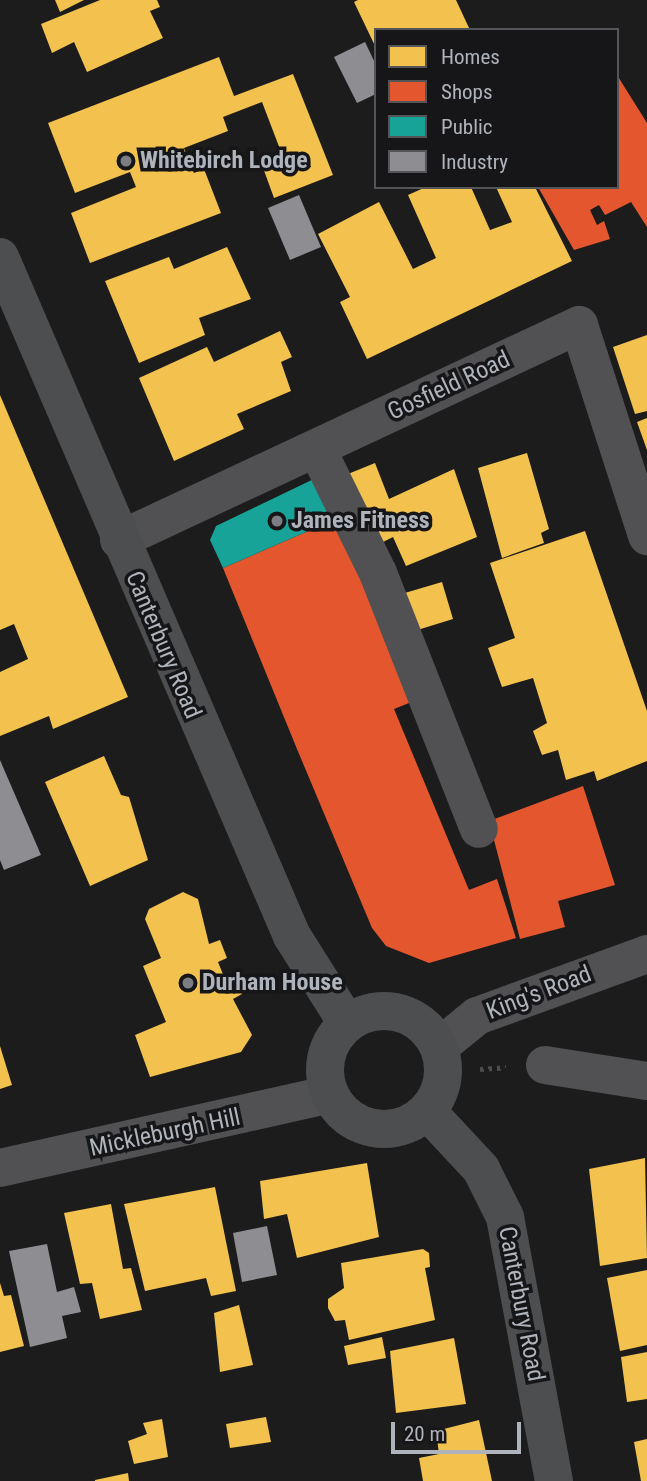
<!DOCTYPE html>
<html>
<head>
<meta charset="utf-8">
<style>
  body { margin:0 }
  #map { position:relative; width:647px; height:1481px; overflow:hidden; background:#1c1c1c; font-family:"Roboto Condensed",sans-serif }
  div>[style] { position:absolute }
  .homes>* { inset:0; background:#f2c14e }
  .shops>* { inset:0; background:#e4572e }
  .public>* { inset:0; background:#17a398 }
  .industry>* { inset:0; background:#8d8d92 }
  .path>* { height:4.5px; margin-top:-2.25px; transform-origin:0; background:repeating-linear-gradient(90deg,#4c4d4f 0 3.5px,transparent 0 8.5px) }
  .minor>* { height:38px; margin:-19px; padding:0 19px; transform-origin:19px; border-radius:19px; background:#515154 }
  .major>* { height:38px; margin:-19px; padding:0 19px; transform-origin:19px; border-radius:19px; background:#4d4e50 }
  .major>.ring { margin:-19px; padding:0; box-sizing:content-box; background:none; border:38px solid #4d4e50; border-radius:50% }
  .dots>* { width:19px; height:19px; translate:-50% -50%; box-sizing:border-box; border:4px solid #161618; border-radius:50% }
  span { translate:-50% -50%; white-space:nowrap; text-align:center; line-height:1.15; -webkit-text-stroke:7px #161618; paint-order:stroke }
  .poi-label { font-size:24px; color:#afb3bb; font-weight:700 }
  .left { translate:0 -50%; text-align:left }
  .street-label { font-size:24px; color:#afb3bb }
  .legend { position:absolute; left:374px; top:28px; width:245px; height:161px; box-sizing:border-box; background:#161618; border:2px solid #535559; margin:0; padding:9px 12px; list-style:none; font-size:21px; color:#afb3bb }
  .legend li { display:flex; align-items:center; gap:14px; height:35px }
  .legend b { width:35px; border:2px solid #535559 }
  .scale { position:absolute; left:391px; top:1422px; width:130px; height:32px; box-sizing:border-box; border:4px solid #afb3bb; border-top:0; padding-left:9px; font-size:21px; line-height:24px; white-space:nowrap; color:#afb3bb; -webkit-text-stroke:5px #161618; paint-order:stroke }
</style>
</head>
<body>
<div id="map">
  <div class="homes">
    <i style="clip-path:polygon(55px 0,84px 0,60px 12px)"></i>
    <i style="clip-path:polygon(100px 0,157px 0,160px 7px,150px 11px,163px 38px,87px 72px,74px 42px,52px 53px,41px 24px)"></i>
    <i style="clip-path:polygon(358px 0,456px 0,470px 30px,376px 30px,376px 48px,354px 2px)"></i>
    <i style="clip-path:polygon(219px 57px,234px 96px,293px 74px,333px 175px,274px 198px,262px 165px,283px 157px,262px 102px,223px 117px,228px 131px,184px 148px,194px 173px,204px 169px,221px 213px,90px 263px,71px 213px,136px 187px,130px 172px,75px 193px,48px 123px)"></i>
    <i style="clip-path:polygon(426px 187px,471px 187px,490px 230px,512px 222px,496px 187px,535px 187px,572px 261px,367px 359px,340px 302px,350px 297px,318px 234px,379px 202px,413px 269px,436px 258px,408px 195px)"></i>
    <i style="clip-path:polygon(227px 247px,251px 299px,199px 318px,205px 335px,139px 363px,105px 281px,169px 257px,174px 269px)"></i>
    <i style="clip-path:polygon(280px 331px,292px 357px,281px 362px,291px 391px,237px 414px,244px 429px,174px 461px,139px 378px,207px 347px,214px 362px)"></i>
    <i style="clip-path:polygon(647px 335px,647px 411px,635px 414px,613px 347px)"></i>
    <i style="clip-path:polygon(0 395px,128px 697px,53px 729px,49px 716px,0 736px,0 672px,28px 659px,14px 624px,0 630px)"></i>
    <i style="clip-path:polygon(647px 418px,647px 450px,637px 422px)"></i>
    <i style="clip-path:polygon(527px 453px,549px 529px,541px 533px,544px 543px,502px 558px,478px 468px)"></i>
    <i style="clip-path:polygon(375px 463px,389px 499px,454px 469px,477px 537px,406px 566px,393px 537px,371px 548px,343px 476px)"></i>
    <i style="clip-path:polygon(585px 531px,647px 711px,647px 761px,597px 781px,594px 771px,566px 780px,558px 750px,542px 755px,533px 731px,547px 723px,533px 678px,502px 687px,488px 648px,515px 638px,490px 563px)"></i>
    <i style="clip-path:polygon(442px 582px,453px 619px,411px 632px,398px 595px)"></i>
    <i style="clip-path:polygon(104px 756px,121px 795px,129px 797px,148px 860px,90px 886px,45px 782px)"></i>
    <i style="clip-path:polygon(183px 892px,198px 899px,209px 944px,220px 940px,227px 958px,218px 962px,227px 984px,236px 981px,242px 994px,233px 999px,252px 1035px,241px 1052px,150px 1077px,135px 1035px,166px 1022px,143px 966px,161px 958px,145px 919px,149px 909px)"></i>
    <i style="clip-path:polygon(0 1046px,12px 1085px,0 1089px)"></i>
    <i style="clip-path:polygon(645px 1158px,647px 1258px,600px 1266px,589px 1169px)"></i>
    <i style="clip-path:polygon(367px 1163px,379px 1237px,297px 1258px,287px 1214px,264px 1219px,260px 1181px)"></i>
    <i style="clip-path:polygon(215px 1187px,236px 1291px,211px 1296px,206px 1278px,145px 1291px,124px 1204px)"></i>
    <i style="clip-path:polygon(111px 1204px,123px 1269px,131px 1268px,142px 1310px,100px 1319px,92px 1283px,80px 1284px,64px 1213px)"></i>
    <i style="clip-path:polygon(423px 1249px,429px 1253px,430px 1267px,425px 1268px,435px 1320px,349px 1340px,345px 1320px,335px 1321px,328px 1308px,328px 1299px,344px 1288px,341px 1263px)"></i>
    <i style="clip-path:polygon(647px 1270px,647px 1345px,620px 1351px,607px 1278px)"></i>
    <i style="clip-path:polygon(0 1283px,4px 1296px,11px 1295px,24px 1346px,0 1352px)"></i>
    <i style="clip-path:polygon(239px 1305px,253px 1365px,220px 1372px,214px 1313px)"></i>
    <i style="clip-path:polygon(382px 1337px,386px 1358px,348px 1365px,344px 1346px)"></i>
    <i style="clip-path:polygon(454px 1338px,466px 1404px,396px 1413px,390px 1351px)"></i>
    <i style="clip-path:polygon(647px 1352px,647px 1399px,627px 1402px,621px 1357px)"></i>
    <i style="clip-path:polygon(266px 1417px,271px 1442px,230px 1448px,226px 1424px)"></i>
    <i style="clip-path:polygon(162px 1419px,168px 1457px,134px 1464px,128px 1441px,147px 1434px,143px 1423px)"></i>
    <i style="clip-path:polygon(479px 1420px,492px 1481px,423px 1481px,419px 1458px,439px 1454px,436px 1431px)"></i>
    <i style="clip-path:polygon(647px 1439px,647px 1481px,641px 1481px,634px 1442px)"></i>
    <i style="clip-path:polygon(128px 1473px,129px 1481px,95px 1481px,95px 1480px)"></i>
  </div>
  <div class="shops">
    <i style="clip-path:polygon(617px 75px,647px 123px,647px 227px,631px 202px,605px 215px,599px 205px,590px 210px,597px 225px,604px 221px,610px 239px,574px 250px,538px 187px,617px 187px)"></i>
    <i style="clip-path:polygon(343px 516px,424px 697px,394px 709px,469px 890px,497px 879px,516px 938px,429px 963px,386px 946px,372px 928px,297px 749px,223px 568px)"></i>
    <i style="clip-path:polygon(583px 786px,615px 885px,558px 901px,565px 927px,520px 939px,489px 821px)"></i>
  </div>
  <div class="public">
    <i style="clip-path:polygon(320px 476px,343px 516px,223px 568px,210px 540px,216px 526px)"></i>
  </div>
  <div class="industry">
    <i style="clip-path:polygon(365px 42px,376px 65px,376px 94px,357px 103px,334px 57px)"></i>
    <i style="clip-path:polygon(299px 195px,321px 247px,290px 260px,268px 208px)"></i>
    <i style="clip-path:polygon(0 760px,41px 855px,4px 870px,0 860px)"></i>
    <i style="clip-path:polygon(267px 1226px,277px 1275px,242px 1282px,233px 1233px)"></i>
    <i style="clip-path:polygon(47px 1244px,57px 1292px,74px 1287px,81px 1312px,62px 1316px,67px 1338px,30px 1347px,9px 1251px)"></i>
  </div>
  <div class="path">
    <i style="left:480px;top:1069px;width:26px;rotate:-4deg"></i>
  </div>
  <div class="minor">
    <i style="left:317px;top:449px;width:138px;rotate:63.8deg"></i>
    <i style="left:378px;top:573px;width:275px;rotate:68.5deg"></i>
    <i style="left:119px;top:540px;width:508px;rotate:-25.05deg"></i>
    <i style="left:579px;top:325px;width:222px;rotate:72.1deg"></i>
    <i style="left:439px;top:1047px;width:49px;rotate:-39.2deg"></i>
    <i style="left:477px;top:1016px;width:181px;rotate:-20deg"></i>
    <i style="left:545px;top:1065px;width:103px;rotate:8.9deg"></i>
    <i style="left:0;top:1168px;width:338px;rotate:-12.6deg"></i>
  </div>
  <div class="major">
    <i style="left:0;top:257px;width:739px;rotate:66.73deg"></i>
    <i style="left:292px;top:936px;width:103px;rotate:57.7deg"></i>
    <i class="ring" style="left:325px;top:1011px;width:80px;height:80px"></i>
    <i style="left:427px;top:1111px;width:79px;rotate:47deg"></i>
    <i style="left:481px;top:1169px;width:54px;rotate:63.4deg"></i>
    <i style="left:505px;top:1217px;width:269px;rotate:79.5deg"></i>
  </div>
  <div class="dots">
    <i style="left:126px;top:161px;background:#7c7e83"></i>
    <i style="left:277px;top:521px;background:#7c7e83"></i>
    <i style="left:188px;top:983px;background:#7c7e83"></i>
  </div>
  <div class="poi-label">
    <span class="left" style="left:140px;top:161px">Whitebirch Lodge</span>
    <span class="left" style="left:291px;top:521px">James Fitness</span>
    <span class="left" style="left:202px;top:983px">Durham House</span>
  </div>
  <div class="street-label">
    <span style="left:449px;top:386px;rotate:-25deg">Gosfield Road</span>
    <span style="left:163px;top:645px;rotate:67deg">Canterbury Road</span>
    <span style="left:539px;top:993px;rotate:-21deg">King's Road</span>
    <span style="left:165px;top:1133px;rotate:-12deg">Mickleburgh Hill</span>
    <span style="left:521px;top:1304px;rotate:79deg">Canterbury Road</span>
  </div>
  <ul class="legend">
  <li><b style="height:19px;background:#f2c14e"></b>Homes</li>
  <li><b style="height:19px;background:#e4572e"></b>Shops</li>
  <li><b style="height:19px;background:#17a398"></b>Public</li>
  <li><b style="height:19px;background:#8d8d92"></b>Industry</li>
  </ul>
  <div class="scale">20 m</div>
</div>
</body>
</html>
